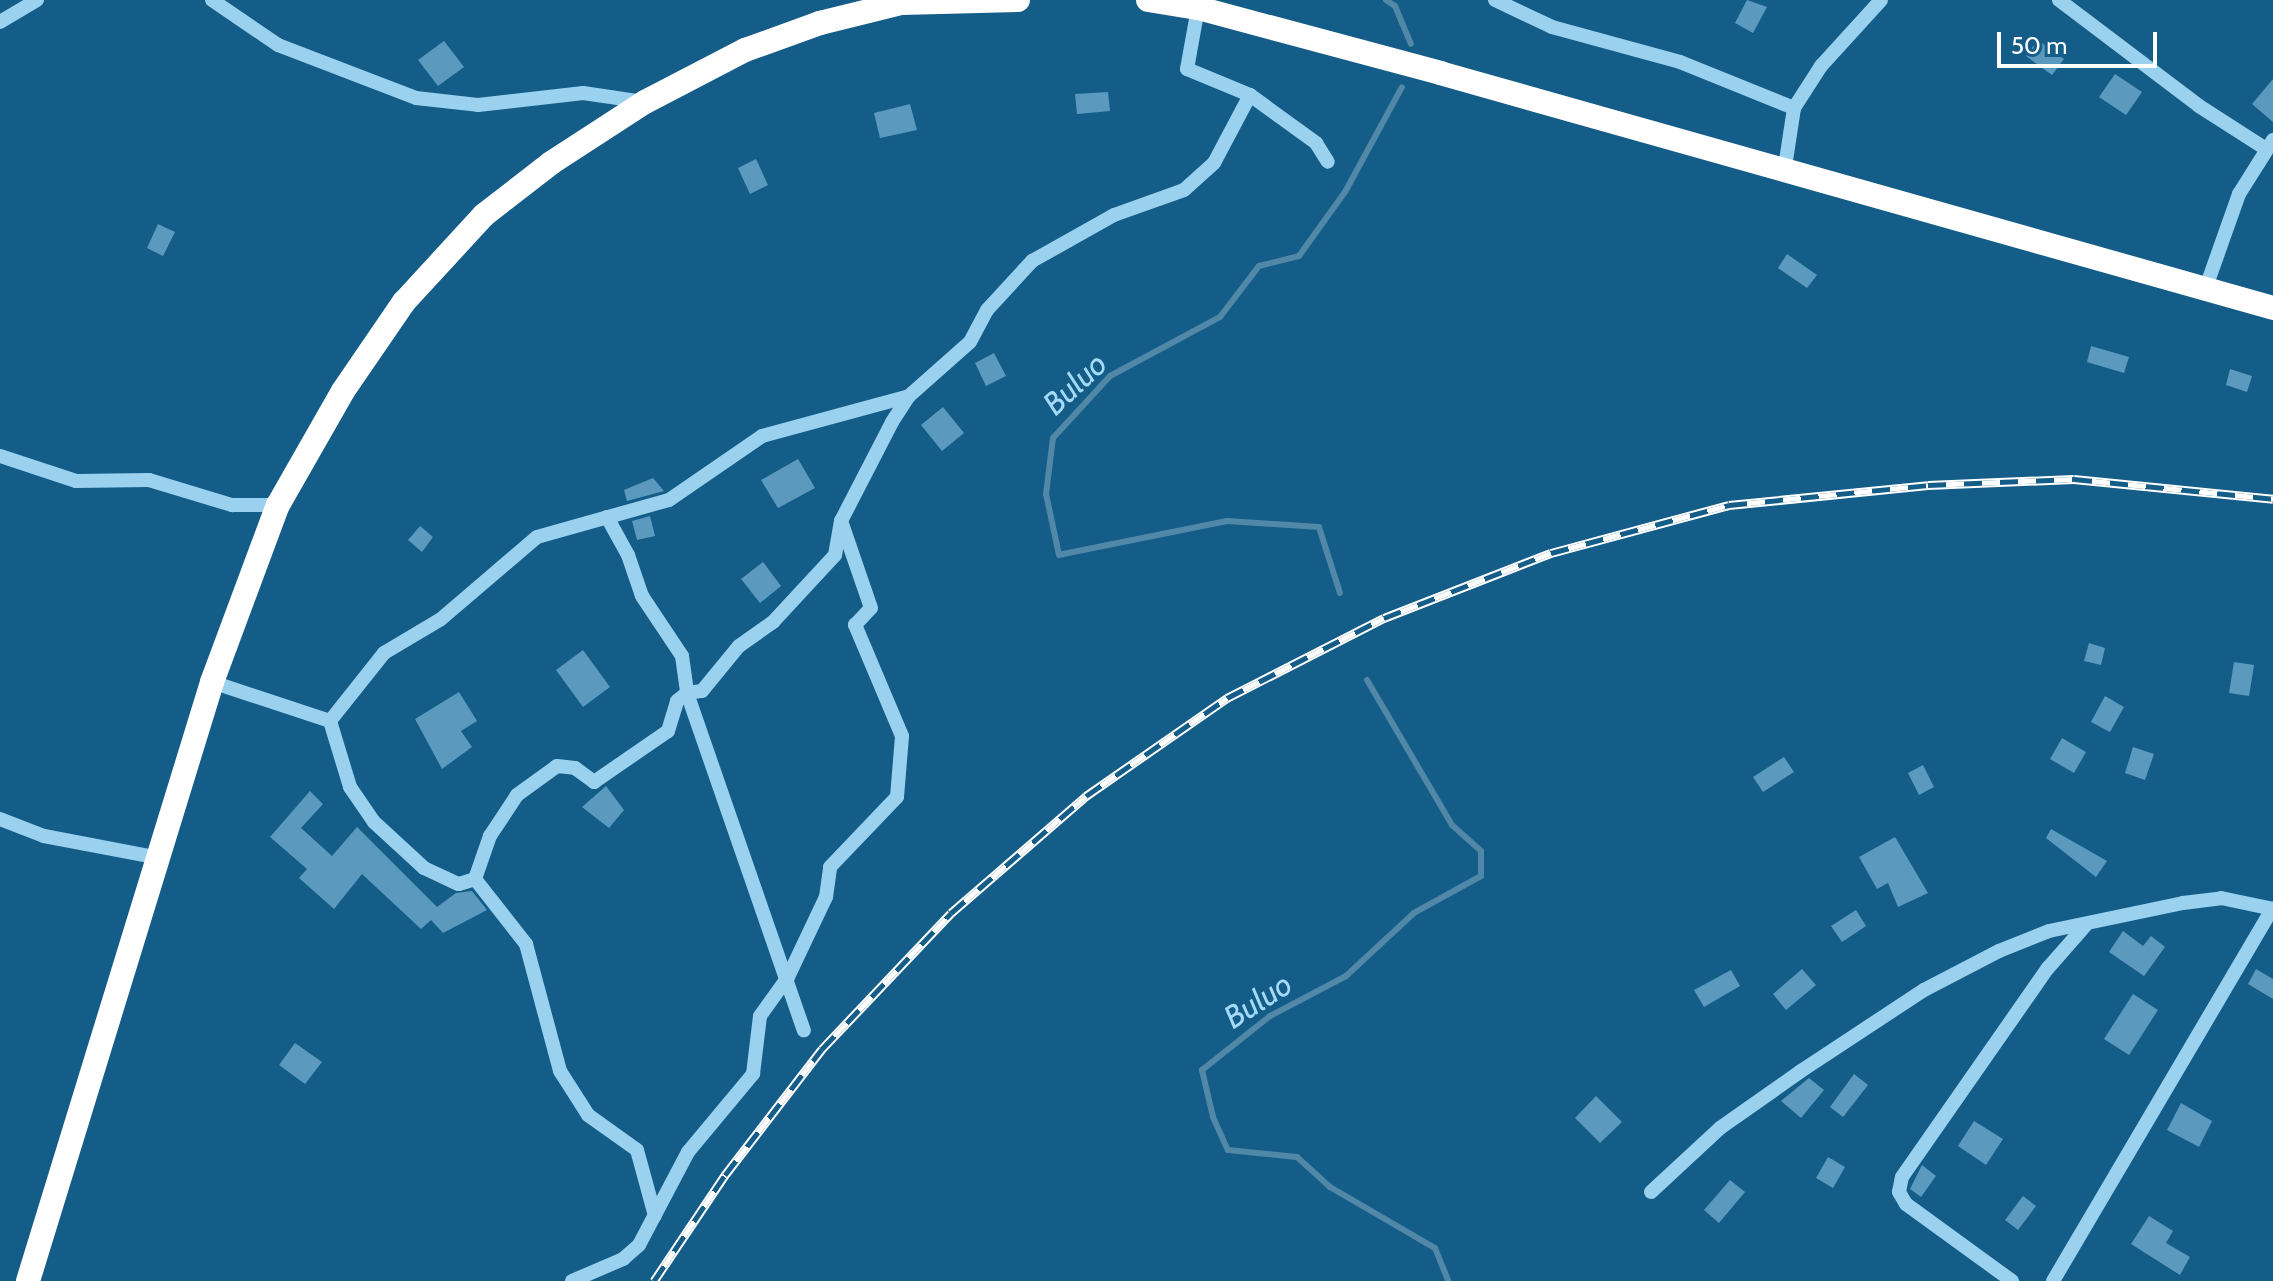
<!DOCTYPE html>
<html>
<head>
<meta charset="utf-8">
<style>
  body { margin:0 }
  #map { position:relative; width:2273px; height:1281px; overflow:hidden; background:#145d88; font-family:Cabin,sans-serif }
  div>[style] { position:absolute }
  .stream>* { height:6px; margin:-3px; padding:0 3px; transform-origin:3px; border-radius:3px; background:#5187a7 }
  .building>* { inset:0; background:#5b9abe }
  .minor>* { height:14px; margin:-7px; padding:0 7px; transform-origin:7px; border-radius:7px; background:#99d1ef }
  .highway>* { height:24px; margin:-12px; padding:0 12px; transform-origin:12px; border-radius:12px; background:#fff }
  .rail>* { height:9px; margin-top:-4.5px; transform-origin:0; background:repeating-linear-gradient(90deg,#145d88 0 18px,#fff 0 36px); box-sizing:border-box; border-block:2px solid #fff }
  span { translate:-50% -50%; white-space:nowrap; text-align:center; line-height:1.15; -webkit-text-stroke:6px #145d88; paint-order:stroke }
  .water-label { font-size:32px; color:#a4daf7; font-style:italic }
  .scale { position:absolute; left:1997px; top:32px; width:160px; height:36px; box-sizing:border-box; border:4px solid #fff; border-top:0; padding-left:10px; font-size:24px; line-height:28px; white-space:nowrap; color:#fff; -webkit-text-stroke:6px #145d88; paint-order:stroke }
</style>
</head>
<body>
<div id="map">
  <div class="stream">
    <i style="left:1386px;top:0;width:11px;rotate:34deg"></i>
    <i style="left:1395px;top:6px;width:41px;rotate:67.2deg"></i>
    <i style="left:1340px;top:593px;width:69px;rotate:-107.7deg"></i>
    <i style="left:1319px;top:527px;width:92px;rotate:-176.3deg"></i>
    <i style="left:1227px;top:521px;width:171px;rotate:168.6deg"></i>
    <i style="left:1059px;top:555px;width:62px;rotate:-102deg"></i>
    <i style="left:1046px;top:494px;width:56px;rotate:-82.9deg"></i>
    <i style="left:1053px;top:438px;width:84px;rotate:-47.4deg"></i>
    <i style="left:1110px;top:376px;width:125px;rotate:-28.2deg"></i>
    <i style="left:1220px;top:317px;width:64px;rotate:-52.6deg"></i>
    <i style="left:1259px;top:266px;width:41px;rotate:-14deg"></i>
    <i style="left:1299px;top:256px;width:79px;rotate:-54.3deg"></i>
    <i style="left:1345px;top:192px;width:119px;rotate:-61.5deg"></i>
    <i style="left:1367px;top:680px;width:168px;rotate:59.6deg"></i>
    <i style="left:1452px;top:825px;width:39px;rotate:42deg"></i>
    <i style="left:1481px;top:851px;width:25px;rotate:90deg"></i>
    <i style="left:1481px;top:876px;width:77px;rotate:151.1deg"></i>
    <i style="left:1414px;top:913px;width:93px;rotate:137.2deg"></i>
    <i style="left:1346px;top:976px;width:86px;rotate:152.2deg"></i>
    <i style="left:1270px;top:1016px;width:87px;rotate:141.5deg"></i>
    <i style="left:1202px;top:1070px;width:48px;rotate:76.8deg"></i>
    <i style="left:1213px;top:1117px;width:36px;rotate:66deg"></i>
    <i style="left:1228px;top:1150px;width:69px;rotate:5.8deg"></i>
    <i style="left:1297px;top:1157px;width:45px;rotate:42.3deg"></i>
    <i style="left:1330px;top:1187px;width:121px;rotate:30.2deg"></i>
    <i style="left:1435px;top:1248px;width:35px;rotate:68deg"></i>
  </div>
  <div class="building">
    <i style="clip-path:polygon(1747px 0,1767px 7px,1753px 33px,1735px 23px)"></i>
    <i style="clip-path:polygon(2038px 40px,2064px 59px,2052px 75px,2026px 56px)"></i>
    <i style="clip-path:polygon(444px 41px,464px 67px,438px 86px,418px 60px)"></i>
    <i style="clip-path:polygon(2115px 74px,2142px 92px,2126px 115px,2099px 97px)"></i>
    <i style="clip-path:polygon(2273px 79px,2273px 122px,2252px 104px)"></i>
    <i style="clip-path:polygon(1108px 92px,1110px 111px,1077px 114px,1075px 94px)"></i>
    <i style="clip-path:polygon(910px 104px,917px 130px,880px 138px,874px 113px)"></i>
    <i style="clip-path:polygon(756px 159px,768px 185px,750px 194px,738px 168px)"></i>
    <i style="clip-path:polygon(158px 224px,175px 232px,163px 256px,147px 248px)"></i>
    <i style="clip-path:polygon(1787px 254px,1817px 275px,1807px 288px,1778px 268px)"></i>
    <i style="clip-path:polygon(2091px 346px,2129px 357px,2124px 373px,2087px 362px)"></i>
    <i style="clip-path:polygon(994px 353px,1006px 376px,986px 386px,975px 363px)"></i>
    <i style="clip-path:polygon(2230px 369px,2252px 376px,2247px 392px,2226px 385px)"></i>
    <i style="clip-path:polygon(943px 407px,964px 433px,942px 451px,921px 425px)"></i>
    <i style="clip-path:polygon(798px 459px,815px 488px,778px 508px,761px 480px)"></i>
    <i style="clip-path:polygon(653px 478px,664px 491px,627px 501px,624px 490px)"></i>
    <i style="clip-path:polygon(650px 516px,655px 536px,637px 540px,632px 521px)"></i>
    <i style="clip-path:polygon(420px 526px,433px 537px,422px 552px,408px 540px)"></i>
    <i style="clip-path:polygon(763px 562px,781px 586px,760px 603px,741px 579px)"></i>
    <i style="clip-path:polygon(2089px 643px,2105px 648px,2101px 665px,2084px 661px)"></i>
    <i style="clip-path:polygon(583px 650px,610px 687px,583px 707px,556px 670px)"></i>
    <i style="clip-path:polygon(2234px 662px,2254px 665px,2249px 696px,2229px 693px)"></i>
    <i style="clip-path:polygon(459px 692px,477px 721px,461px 731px,472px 747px,442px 769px,415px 719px)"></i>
    <i style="clip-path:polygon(2105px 696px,2124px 707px,2110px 732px,2091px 722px)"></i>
    <i style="clip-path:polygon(2062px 738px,2086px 752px,2074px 773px,2050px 759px)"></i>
    <i style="clip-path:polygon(2133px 747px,2154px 754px,2145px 780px,2125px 773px)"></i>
    <i style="clip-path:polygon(1784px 757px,1794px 772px,1763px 792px,1753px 777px)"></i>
    <i style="clip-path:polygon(1923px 765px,1934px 787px,1919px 795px,1908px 773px)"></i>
    <i style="clip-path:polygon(606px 786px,624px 810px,609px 828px,582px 807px)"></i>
    <i style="clip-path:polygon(310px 791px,323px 804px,301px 828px,332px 856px,357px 827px,437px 907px,456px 893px,472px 891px,487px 910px,443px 933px,431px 920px,421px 929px,362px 874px,334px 909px,299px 878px,307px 869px,270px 837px)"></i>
    <i style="clip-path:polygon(2051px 829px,2107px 861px,2096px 877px,2046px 838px)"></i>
    <i style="clip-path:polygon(1895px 837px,1928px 893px,1898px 907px,1888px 883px,1877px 889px,1859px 857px)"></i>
    <i style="clip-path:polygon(1856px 910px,1866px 926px,1842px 942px,1831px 926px)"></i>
    <i style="clip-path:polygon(2123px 931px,2143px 946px,2151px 936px,2165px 947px,2144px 976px,2109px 952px)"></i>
    <i style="clip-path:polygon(1802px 969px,1816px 985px,1786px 1010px,1773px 994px)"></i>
    <i style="clip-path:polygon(2256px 969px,2273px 979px,2273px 999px,2248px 984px)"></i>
    <i style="clip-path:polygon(1731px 970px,1740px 986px,1704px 1007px,1694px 990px)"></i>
    <i style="clip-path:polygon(2133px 994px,2158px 1010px,2129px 1055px,2104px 1039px)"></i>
    <i style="clip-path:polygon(295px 1043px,322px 1062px,305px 1084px,279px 1065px)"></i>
    <i style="clip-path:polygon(1854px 1074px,1868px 1085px,1843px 1117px,1830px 1107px)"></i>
    <i style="clip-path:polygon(1809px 1078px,1824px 1090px,1801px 1118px,1781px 1101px)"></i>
    <i style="clip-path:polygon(1596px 1096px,1622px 1122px,1600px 1143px,1575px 1118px)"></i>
    <i style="clip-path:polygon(2181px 1103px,2212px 1121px,2199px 1147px,2167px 1130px)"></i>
    <i style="clip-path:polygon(1974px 1121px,2003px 1139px,1986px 1165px,1958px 1146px)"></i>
    <i style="clip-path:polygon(1828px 1157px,1845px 1167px,1833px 1188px,1816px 1178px)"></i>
    <i style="clip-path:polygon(1922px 1165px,1936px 1176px,1921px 1197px,1910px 1189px)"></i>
    <i style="clip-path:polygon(1730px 1180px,1745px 1192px,1719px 1223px,1704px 1210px)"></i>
    <i style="clip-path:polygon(2023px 1196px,2036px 1206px,2018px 1230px,2005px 1220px)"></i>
    <i style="clip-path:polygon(2149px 1216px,2173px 1231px,2166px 1243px,2190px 1257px,2180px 1275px,2131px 1244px)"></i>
  </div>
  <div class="minor">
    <i style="left:212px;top:0;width:80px;rotate:34.3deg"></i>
    <i style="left:278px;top:45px;width:148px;rotate:21deg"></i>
    <i style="left:416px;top:98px;width:62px;rotate:6.4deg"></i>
    <i style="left:478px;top:105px;width:106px;rotate:-6.5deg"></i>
    <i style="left:583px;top:93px;width:63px;rotate:8.3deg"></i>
    <i style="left:1495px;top:0;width:63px;rotate:25.3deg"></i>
    <i style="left:1552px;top:27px;width:133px;rotate:15.3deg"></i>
    <i style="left:1680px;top:62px;width:123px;rotate:22deg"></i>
    <i style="left:2059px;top:0;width:176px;rotate:37.1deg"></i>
    <i style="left:2199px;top:106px;width:80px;rotate:32.7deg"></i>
    <i style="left:1198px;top:8px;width:62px;rotate:100.2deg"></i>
    <i style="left:1187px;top:69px;width:68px;rotate:22.4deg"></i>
    <i style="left:1250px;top:95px;width:82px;rotate:36deg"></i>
    <i style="left:1316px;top:143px;width:22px;rotate:58deg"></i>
    <i style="left:0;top:22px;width:43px;rotate:-30.7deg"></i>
    <i style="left:1785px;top:167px;width:60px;rotate:-81.3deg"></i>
    <i style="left:1794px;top:108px;width:50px;rotate:-57.3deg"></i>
    <i style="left:1821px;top:66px;width:89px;rotate:-47.7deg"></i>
    <i style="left:2205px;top:290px;width:102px;rotate:-70.5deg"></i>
    <i style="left:2239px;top:194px;width:64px;rotate:-57.8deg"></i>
    <i style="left:0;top:456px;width:80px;rotate:18.2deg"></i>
    <i style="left:76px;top:481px;width:73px;rotate:-0.8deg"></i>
    <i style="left:149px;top:480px;width:87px;rotate:16.8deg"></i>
    <i style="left:232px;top:505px;width:46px"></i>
    <i style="left:607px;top:517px;width:43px;rotate:61.1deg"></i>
    <i style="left:628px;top:555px;width:43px;rotate:71.1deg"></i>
    <i style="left:642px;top:596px;width:72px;rotate:56.3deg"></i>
    <i style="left:682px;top:656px;width:37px;rotate:82deg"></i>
    <i style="left:687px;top:693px;width:357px;rotate:70.9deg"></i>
    <i style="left:212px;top:682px;width:124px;rotate:18.3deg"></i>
    <i style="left:330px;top:721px;width:87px;rotate:-51.5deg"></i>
    <i style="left:384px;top:653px;width:66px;rotate:-30.8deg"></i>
    <i style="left:441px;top:619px;width:126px;rotate:-40.5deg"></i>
    <i style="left:537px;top:537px;width:137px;rotate:-15.7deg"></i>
    <i style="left:669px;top:500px;width:113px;rotate:-34.5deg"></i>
    <i style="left:762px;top:436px;width:152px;rotate:-15.2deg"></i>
    <i style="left:330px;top:721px;width:69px;rotate:73.1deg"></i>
    <i style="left:350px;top:787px;width:42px;rotate:55.6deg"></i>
    <i style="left:374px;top:822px;width:68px;rotate:42.6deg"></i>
    <i style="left:424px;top:868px;width:38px;rotate:25deg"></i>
    <i style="left:459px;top:884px;width:17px;rotate:-17deg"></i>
    <i style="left:475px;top:879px;width:83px;rotate:51.9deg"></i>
    <i style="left:526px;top:944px;width:131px;rotate:75deg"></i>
    <i style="left:560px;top:1071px;width:52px;rotate:57.5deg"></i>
    <i style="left:588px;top:1115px;width:60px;rotate:35.5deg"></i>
    <i style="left:637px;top:1150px;width:68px;rotate:74.7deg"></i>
    <i style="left:0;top:819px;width:47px;rotate:21.1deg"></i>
    <i style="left:44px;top:836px;width:117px;rotate:10.8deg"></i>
    <i style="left:475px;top:879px;width:46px;rotate:-70.8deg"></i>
    <i style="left:490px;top:836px;width:49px;rotate:-56.6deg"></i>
    <i style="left:517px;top:795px;width:49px;rotate:-35.9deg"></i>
    <i style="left:557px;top:766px;width:18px;rotate:6deg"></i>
    <i style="left:575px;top:768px;width:24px;rotate:36deg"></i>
    <i style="left:594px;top:782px;width:90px;rotate:-34.6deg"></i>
    <i style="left:668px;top:731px;width:31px;rotate:-73deg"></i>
    <i style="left:677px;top:701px;width:13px;rotate:-39deg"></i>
    <i style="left:687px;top:693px;width:15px;rotate:-8deg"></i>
    <i style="left:702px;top:691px;width:58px;rotate:-50.6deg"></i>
    <i style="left:739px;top:646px;width:42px;rotate:-35.2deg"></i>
    <i style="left:773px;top:622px;width:91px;rotate:-47.2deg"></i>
    <i style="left:835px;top:555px;width:35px;rotate:-80deg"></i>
    <i style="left:841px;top:521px;width:111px;rotate:-62.7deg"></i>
    <i style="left:892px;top:422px;width:31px;rotate:-57deg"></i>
    <i style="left:909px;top:396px;width:81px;rotate:-41.5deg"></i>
    <i style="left:970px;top:342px;width:36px;rotate:-62deg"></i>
    <i style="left:987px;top:310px;width:67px;rotate:-47.4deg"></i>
    <i style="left:1032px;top:261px;width:94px;rotate:-29.3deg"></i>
    <i style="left:1114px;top:215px;width:74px;rotate:-19.7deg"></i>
    <i style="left:1184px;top:190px;width:40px;rotate:-42deg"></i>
    <i style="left:1214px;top:163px;width:77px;rotate:-62.1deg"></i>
    <i style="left:1651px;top:1192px;width:94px;rotate:-42.8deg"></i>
    <i style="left:1720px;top:1128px;width:99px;rotate:-35.1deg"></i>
    <i style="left:1801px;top:1071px;width:147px;rotate:-33.4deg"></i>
    <i style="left:1924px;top:990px;width:85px;rotate:-27.5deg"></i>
    <i style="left:1999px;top:951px;width:54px;rotate:-21.8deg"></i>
    <i style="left:2049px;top:931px;width:137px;rotate:-11.8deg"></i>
    <i style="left:2183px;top:903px;width:38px;rotate:-7deg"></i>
    <i style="left:2221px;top:898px;width:53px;rotate:11.9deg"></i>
    <i style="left:572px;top:1281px;width:56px;rotate:-23.3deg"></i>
    <i style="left:623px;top:1259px;width:21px;rotate:-41deg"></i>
    <i style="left:639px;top:1245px;width:105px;rotate:-62.2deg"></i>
    <i style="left:688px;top:1152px;width:102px;rotate:-50.2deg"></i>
    <i style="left:753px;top:1074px;width:58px;rotate:-83.1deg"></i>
    <i style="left:760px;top:1016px;width:48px;rotate:-54.3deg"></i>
    <i style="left:788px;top:977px;width:89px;rotate:-64.6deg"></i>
    <i style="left:826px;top:897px;width:30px;rotate:-82deg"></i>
    <i style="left:830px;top:867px;width:97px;rotate:-46.3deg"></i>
    <i style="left:897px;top:797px;width:61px;rotate:-85.3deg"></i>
    <i style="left:902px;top:736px;width:121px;rotate:-112.9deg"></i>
    <i style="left:855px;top:625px;width:23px;rotate:-47deg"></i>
    <i style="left:871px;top:608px;width:89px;rotate:-109deg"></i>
    <i style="left:2012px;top:1281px;width:131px;rotate:-144deg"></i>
    <i style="left:1906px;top:1204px;width:14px;rotate:-120deg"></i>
    <i style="left:1899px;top:1192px;width:15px;rotate:-79deg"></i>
    <i style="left:1902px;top:1177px;width:255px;rotate:-55.1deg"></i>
    <i style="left:2048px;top:968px;width:56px;rotate:-48.6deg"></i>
    <i style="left:2053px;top:1281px;width:432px;rotate:-59.5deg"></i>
  </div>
  <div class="highway">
    <i style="left:1148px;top:0;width:51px;rotate:9.1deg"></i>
    <i style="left:1198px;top:8px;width:251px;rotate:15deg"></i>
    <i style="left:1440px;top:73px;width:866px;rotate:15.75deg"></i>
    <i style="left:28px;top:1281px;width:627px;rotate:-72.92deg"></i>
    <i style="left:212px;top:682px;width:189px;rotate:-69.6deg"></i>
    <i style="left:278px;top:505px;width:131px;rotate:-60.3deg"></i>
    <i style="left:343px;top:391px;width:108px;rotate:-55.6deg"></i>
    <i style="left:404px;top:302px;width:118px;rotate:-47.4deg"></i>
    <i style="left:484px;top:215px;width:85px;rotate:-37.8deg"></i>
    <i style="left:551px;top:163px;width:112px;rotate:-33deg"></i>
    <i style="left:645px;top:102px;width:113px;rotate:-27.5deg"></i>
    <i style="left:745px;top:50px;width:80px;rotate:-19.8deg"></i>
    <i style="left:820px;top:23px;width:83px;rotate:-13.9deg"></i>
    <i style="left:901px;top:3px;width:117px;rotate:-1.5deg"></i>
  </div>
  <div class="rail">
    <i style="left:654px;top:1281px;width:128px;rotate:-56.2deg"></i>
    <i style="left:725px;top:1175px;width:159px;rotate:-52.4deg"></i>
    <i style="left:822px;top:1049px;width:187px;rotate:-46.5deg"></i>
    <i style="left:951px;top:913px;width:179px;rotate:-40.9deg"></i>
    <i style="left:1086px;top:796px;width:172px;rotate:-34.8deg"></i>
    <i style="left:1227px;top:698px;width:176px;rotate:-27deg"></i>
    <i style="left:1384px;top:618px;width:179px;rotate:-21.3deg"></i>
    <i style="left:1551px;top:553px;width:184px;rotate:-15.1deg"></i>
    <i style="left:1729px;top:505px;width:200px;rotate:-5.7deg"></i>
    <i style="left:1928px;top:485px;width:146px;rotate:-2.4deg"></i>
    <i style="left:2074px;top:479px;width:200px;rotate:5.7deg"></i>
  </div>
  <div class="water-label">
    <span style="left:1075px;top:384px;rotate:-43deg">Buluo</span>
    <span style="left:1258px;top:1001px;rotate:-33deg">Buluo</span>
  </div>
  <div class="scale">50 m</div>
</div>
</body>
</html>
